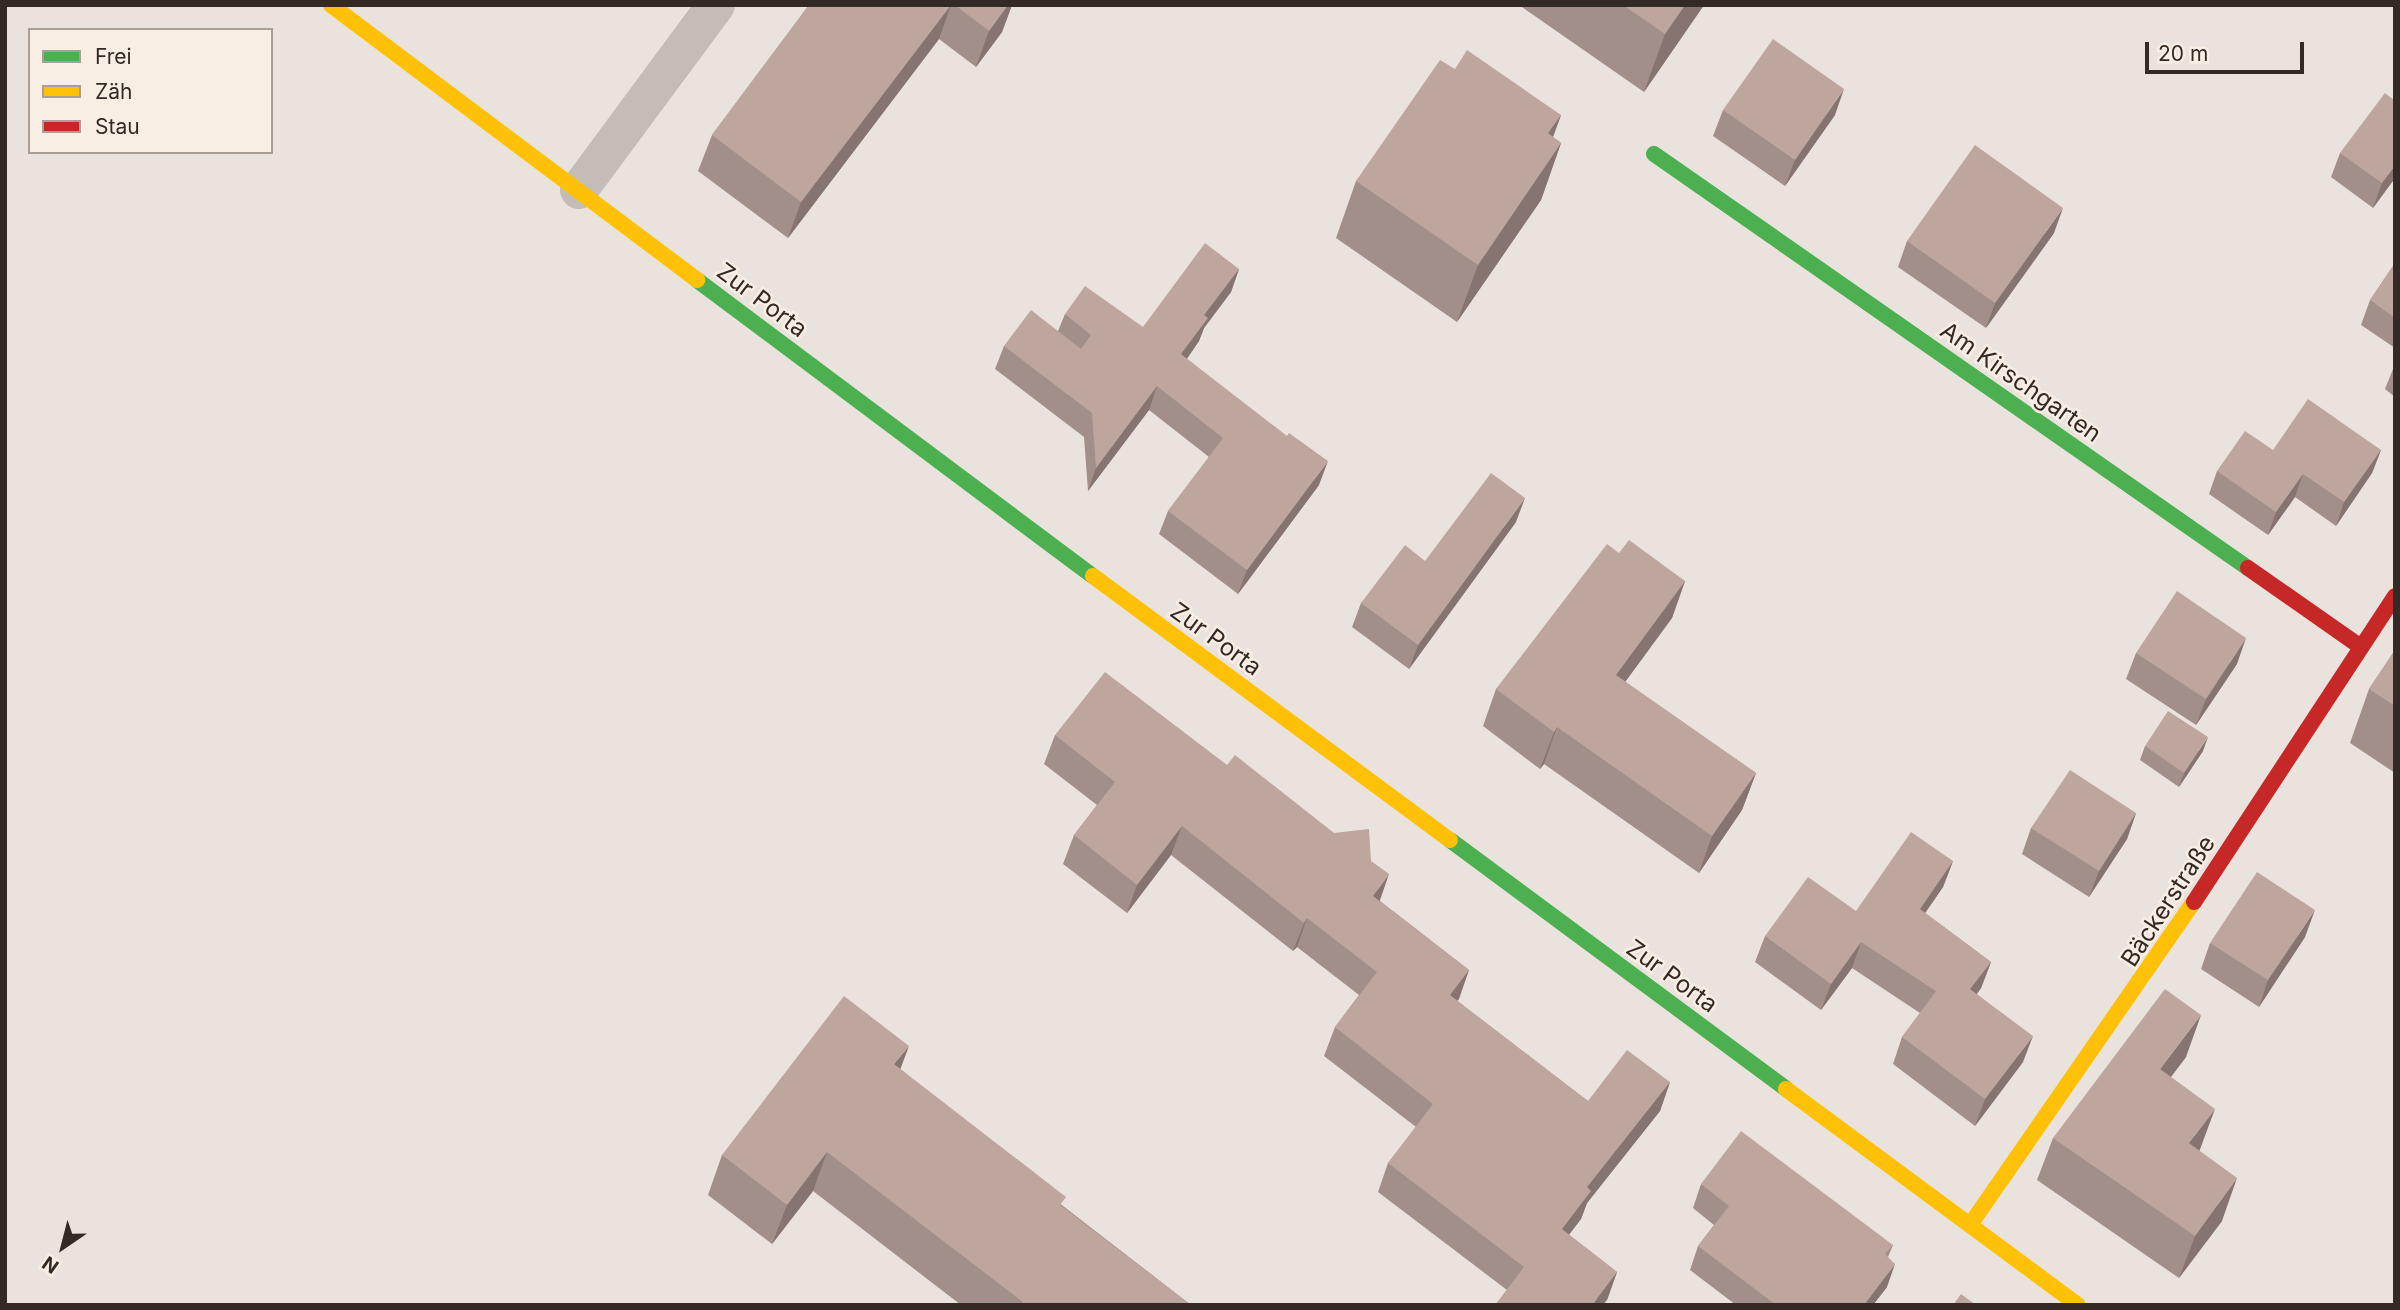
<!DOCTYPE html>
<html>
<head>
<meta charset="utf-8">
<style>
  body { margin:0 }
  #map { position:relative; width:2400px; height:1310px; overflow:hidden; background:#eae3dd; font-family:Inter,sans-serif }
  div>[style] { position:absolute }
  .street>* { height:38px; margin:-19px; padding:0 19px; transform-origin:19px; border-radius:19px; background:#c3bcb7 }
  .fast>* { height:16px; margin:-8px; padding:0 8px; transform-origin:8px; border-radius:8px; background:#4caf50 }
  .slow>* { height:16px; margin:-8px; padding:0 8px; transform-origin:8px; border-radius:8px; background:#ffc107 }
  .jam>* { height:16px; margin:-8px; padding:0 8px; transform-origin:8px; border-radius:8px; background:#c62828 }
  .wall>* { inset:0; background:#a38f89 }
  .shaded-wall>* { inset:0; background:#85746f }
  .building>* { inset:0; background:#bea69f }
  span { translate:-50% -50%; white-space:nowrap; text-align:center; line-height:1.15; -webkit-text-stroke:5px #f8eee3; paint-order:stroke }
  .street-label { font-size:24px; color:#332925 }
  .frame { position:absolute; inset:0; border:7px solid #332925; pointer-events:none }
  .legend { position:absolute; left:28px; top:28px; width:245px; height:126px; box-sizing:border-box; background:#f8eee3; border:2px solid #a99f97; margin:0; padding:9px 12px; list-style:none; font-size:21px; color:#332925 }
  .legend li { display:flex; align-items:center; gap:14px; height:35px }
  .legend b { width:35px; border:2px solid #a99f97 }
  .north { position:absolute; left:28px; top:1212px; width:70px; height:70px; -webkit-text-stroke:5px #f8eee3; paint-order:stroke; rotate:215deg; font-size:19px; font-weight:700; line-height:28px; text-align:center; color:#332925 }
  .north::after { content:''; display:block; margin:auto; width:24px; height:32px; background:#332925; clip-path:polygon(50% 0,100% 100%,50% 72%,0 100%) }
  .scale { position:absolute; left:2145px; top:42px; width:159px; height:32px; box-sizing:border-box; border:4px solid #332925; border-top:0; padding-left:9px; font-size:21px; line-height:24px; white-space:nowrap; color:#332925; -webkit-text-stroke:5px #f8eee3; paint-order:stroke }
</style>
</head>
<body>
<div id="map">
  <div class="street">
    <i style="left:579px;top:190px;width:230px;rotate:-53.5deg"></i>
  </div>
  <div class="fast">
    <i style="left:1654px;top:154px;width:724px;rotate:34.88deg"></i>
    <i style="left:697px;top:280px;width:494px;rotate:36.8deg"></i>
    <i style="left:1450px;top:840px;width:418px;rotate:36.5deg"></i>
  </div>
  <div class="slow">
    <i style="left:331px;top:5px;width:458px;rotate:36.9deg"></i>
    <i style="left:1093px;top:576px;width:444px;rotate:36.5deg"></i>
    <i style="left:1786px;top:1089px;width:363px;rotate:36.5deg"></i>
    <i style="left:1970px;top:1225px;width:393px;rotate:-55.3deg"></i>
  </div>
  <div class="jam">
    <i style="left:2248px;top:568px;width:138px;rotate:35deg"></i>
    <i style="left:2194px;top:902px;width:366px;rotate:-56.7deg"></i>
  </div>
  <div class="wall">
    <i style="clip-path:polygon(809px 5px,1012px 5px,1002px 32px,976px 67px,939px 39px,788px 238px,698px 171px,712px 135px)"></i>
    <i style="clip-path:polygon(1519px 5px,1704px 5px,1644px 92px)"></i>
    <i style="clip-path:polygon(1455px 69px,1561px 115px,1553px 137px,1561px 143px,1541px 200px,1457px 322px,1336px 238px,1356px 181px)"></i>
    <i style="clip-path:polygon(1723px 110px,1835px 115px,1785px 186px,1713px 136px)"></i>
    <i style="clip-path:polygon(2340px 153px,2395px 178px,2373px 208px,2331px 177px)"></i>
    <i style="clip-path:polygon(2054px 233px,1986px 328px,1898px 267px,1907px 241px)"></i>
    <i style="clip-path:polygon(2395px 263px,2395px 348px,2361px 325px,2370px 300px)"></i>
    <i style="clip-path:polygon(1239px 269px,1231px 292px,1204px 328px,1199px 341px,1187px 359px,1319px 485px,1238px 594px,1159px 534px,1168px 511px,1209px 457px,1149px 410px,1088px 491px,1084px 437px,995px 369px,1004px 346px,1058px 331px,1065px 314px,1143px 327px)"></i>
    <i style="clip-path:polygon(2395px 364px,2395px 397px,2385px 389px)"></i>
    <i style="clip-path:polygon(2273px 450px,2381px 450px,2372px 473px,2336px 526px,2295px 497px,2268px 535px,2209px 494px,2217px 471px)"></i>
    <i style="clip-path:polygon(1516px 522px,1409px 669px,1352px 627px,1361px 603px,1425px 561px)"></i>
    <i style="clip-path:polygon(1619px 553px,1685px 581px,1672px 618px,1625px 682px,1756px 773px,1742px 810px,1699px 873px,1544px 764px,1540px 769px,1483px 726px,1496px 689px)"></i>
    <i style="clip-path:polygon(2395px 650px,2395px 773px,2350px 743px,2369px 689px)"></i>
    <i style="clip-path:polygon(2136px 653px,2237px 664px,2196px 725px,2126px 679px)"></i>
    <i style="clip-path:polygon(1055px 735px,1227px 765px,1371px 861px,1380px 901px,1469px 970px,1457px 1001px,1588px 1101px,1670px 1082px,1660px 1111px,1587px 1203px,1581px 1219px,1569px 1235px,1617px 1272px,1607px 1300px,1507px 1290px,1378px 1192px,1388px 1163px,1416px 1127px,1324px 1056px,1335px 1027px,1359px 995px,1297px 947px,1293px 951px,1171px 855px,1127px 913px,1063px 864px,1074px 835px,1097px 805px,1044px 764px)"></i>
    <i style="clip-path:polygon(2145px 746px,2203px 751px,2179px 787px,2140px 760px)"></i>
    <i style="clip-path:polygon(2136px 813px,2127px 839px,2089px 897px,2022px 854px,2031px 828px)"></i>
    <i style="clip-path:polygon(1953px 861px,1943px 887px,1925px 913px,1991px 962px,1981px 988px,1977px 994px,2023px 1062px,1975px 1126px,1893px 1064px,1902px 1037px,1920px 1013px,1852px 968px,1821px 1010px,1755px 962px,1765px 936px,1856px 911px)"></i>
    <i style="clip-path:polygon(2305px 937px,2259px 1007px,2201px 969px,2210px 943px)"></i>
    <i style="clip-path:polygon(2186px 1057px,2171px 1077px,2199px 1151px,2222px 1221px,2179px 1278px,2037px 1180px,2053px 1138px)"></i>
    <i style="clip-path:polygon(900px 1069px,1063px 1206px,1191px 1305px,961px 1305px,813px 1191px,772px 1244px,708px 1195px,722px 1155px)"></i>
    <i style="clip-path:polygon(1701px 1184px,1893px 1245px,1888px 1257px,1887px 1287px,1873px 1305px,1736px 1305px,1690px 1270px,1698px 1246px,1714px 1225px,1693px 1208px)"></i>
  </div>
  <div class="shaded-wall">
    <i style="clip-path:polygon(951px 5px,939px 39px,788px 238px,801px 202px)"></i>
    <i style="clip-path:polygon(1008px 5px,1012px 5px,1002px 32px,976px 67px,989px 31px)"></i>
    <i style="clip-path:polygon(1685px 5px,1704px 5px,1644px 92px,1665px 34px)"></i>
    <i style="clip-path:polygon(1844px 89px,1835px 115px,1785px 186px,1795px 160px)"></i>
    <i style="clip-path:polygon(1561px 115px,1540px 172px,1548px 133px)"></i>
    <i style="clip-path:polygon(1561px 143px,1541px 200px,1457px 322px,1478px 265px)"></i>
    <i style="clip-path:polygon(2395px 165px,2395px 178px,2373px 208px,2382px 183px)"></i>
    <i style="clip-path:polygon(2063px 208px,2054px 233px,1986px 328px,1995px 303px)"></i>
    <i style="clip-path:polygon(1239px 269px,1231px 292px,1204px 328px,1199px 341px,1173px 378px,1181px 354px,1204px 315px)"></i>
    <i style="clip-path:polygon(1157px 386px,1149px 410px,1088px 491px,1096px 468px)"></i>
    <i style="clip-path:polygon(2381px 450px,2372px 473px,2336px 526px,2344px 502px)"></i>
    <i style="clip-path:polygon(1328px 461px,1319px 485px,1238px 594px,1247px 570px)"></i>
    <i style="clip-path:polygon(2303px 474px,2295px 497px,2268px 535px,2276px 512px)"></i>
    <i style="clip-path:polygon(1525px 498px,1516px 522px,1409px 669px,1418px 645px)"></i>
    <i style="clip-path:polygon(1685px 581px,1672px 618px,1603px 712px,1616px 675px)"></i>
    <i style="clip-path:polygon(2246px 638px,2237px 664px,2196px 725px,2206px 699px)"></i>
    <i style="clip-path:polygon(1557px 727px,1544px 764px,1540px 769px,1554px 732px)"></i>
    <i style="clip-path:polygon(2208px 737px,2203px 751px,2179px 787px,2184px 773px)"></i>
    <i style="clip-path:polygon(1756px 773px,1742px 810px,1699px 873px,1712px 836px)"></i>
    <i style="clip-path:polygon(2136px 813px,2127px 839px,2089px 897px,2099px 871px)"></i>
    <i style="clip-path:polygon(1182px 826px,1171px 855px,1127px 913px,1137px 885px)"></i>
    <i style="clip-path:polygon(1953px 861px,1943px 887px,1910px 935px,1920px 909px)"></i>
    <i style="clip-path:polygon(1389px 874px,1379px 903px,1373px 896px)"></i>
    <i style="clip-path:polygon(2315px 910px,2305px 937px,2259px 1007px,2268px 980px)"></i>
    <i style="clip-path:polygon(1307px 918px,1297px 947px,1293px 951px,1304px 923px)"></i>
    <i style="clip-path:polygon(1861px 942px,1852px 968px,1821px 1010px,1831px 984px)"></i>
    <i style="clip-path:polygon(1991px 962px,1981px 988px,1961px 1015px,1970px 989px)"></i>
    <i style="clip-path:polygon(1469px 970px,1459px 999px,1439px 1024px,1450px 995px)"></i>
    <i style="clip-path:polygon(2201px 1015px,2186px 1057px,2144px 1112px,2160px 1069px)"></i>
    <i style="clip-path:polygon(2033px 1036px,2023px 1062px,1975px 1126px,1985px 1099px)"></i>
    <i style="clip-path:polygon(909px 1046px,894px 1086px,894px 1064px)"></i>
    <i style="clip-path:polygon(1670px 1082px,1660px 1111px,1587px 1203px,1581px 1219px,1551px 1257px,1562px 1229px,1587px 1187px)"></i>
    <i style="clip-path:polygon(2215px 1109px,2199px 1152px,2189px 1143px)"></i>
    <i style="clip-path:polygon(827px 1152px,813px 1191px,772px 1244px,787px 1205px)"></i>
    <i style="clip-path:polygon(2237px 1178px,2222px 1221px,2179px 1278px,2195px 1236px)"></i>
    <i style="clip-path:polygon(1895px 1264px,1887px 1287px,1873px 1305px,1864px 1305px)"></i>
    <i style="clip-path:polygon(1617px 1272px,1607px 1300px,1603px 1305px,1592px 1305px)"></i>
  </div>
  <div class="building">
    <i style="clip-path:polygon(809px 5px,951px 5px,801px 202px,712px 135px)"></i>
    <i style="clip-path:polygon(955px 5px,1008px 5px,989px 31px)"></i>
    <i style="clip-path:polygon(1623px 5px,1685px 5px,1665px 34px)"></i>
    <i style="clip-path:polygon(1773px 39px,1844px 89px,1795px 160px,1723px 110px)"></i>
    <i style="clip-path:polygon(1467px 50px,1561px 115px,1548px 133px,1561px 143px,1478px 265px,1356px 181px,1440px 60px,1455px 69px)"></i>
    <i style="clip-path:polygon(2385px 93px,2395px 101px,2395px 165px,2382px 183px,2340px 153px)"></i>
    <i style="clip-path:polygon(1975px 145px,2063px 208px,1995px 303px,1907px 241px)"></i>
    <i style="clip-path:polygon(1205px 243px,1239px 269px,1204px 315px,1208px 318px,1181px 354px,1287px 436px,1289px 433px,1328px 461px,1247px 570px,1168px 511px,1223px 438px,1157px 386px,1096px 468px,1092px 413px,1004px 346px,1031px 310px,1081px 349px,1091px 335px,1065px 314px,1085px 286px,1143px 327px)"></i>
    <i style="clip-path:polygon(2395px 263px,2395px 318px,2370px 300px)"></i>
    <i style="clip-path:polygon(2308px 399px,2381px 450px,2344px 502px,2303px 474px,2276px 512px,2217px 471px,2245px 431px,2273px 450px)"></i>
    <i style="clip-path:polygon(1491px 473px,1525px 498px,1418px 645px,1361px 603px,1405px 545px,1425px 561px)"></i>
    <i style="clip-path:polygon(1629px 540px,1685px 581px,1616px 675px,1756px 773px,1712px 836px,1557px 727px,1554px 732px,1496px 689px,1607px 544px,1619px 553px)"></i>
    <i style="clip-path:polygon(2177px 591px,2246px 638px,2206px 699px,2136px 653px)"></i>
    <i style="clip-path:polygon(2395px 650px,2395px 706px,2369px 689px)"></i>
    <i style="clip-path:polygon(1105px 672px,1227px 765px,1235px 755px,1334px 833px,1369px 829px,1371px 861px,1389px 874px,1373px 896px,1469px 970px,1450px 995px,1588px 1101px,1627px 1050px,1670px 1082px,1587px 1187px,1591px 1191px,1562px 1229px,1617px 1272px,1592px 1305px,1495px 1305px,1524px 1267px,1388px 1163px,1433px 1104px,1335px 1027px,1377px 972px,1307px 918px,1304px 923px,1182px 826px,1137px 885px,1074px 835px,1115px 782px,1055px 735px)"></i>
    <i style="clip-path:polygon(2168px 711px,2208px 737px,2184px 773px,2145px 746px)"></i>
    <i style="clip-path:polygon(2070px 770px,2136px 813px,2099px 871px,2031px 828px)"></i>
    <i style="clip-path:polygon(1911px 832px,1953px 861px,1920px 909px,1991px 962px,1970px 989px,2033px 1036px,1985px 1099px,1902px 1037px,1936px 991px,1861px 942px,1831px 984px,1765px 936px,1808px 877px,1856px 911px)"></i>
    <i style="clip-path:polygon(2257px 872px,2315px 910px,2268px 980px,2210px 943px)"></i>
    <i style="clip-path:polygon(2165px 989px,2201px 1015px,2160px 1069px,2215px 1109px,2189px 1143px,2237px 1178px,2195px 1236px,2053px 1138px)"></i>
    <i style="clip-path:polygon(844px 996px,909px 1046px,894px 1064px,1066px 1197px,1060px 1205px,1191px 1305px,1020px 1305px,1023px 1302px,827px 1152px,787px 1205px,722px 1155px)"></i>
    <i style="clip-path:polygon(1741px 1131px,1893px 1245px,1885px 1254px,1895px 1264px,1864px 1305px,1776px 1305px,1698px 1246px,1729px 1206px,1701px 1184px)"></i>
    <i style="clip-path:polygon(1961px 1294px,1976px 1305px,1953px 1305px)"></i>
  </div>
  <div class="street-label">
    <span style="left:762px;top:300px;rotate:37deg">Zur Porta</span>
    <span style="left:2021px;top:382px;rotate:35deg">Am Kirschgarten</span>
    <span style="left:1216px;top:639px;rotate:36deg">Zur Porta</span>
    <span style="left:2168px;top:901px;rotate:-57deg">Bäckerstraße</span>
    <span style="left:1672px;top:976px;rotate:36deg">Zur Porta</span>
  </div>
  <div class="frame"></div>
  <ul class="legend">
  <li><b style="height:9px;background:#4caf50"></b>Frei</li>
  <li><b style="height:9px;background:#ffc107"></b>Zäh</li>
  <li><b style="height:9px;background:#c62828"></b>Stau</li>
  </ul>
  <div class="north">N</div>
  <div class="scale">20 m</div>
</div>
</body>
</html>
